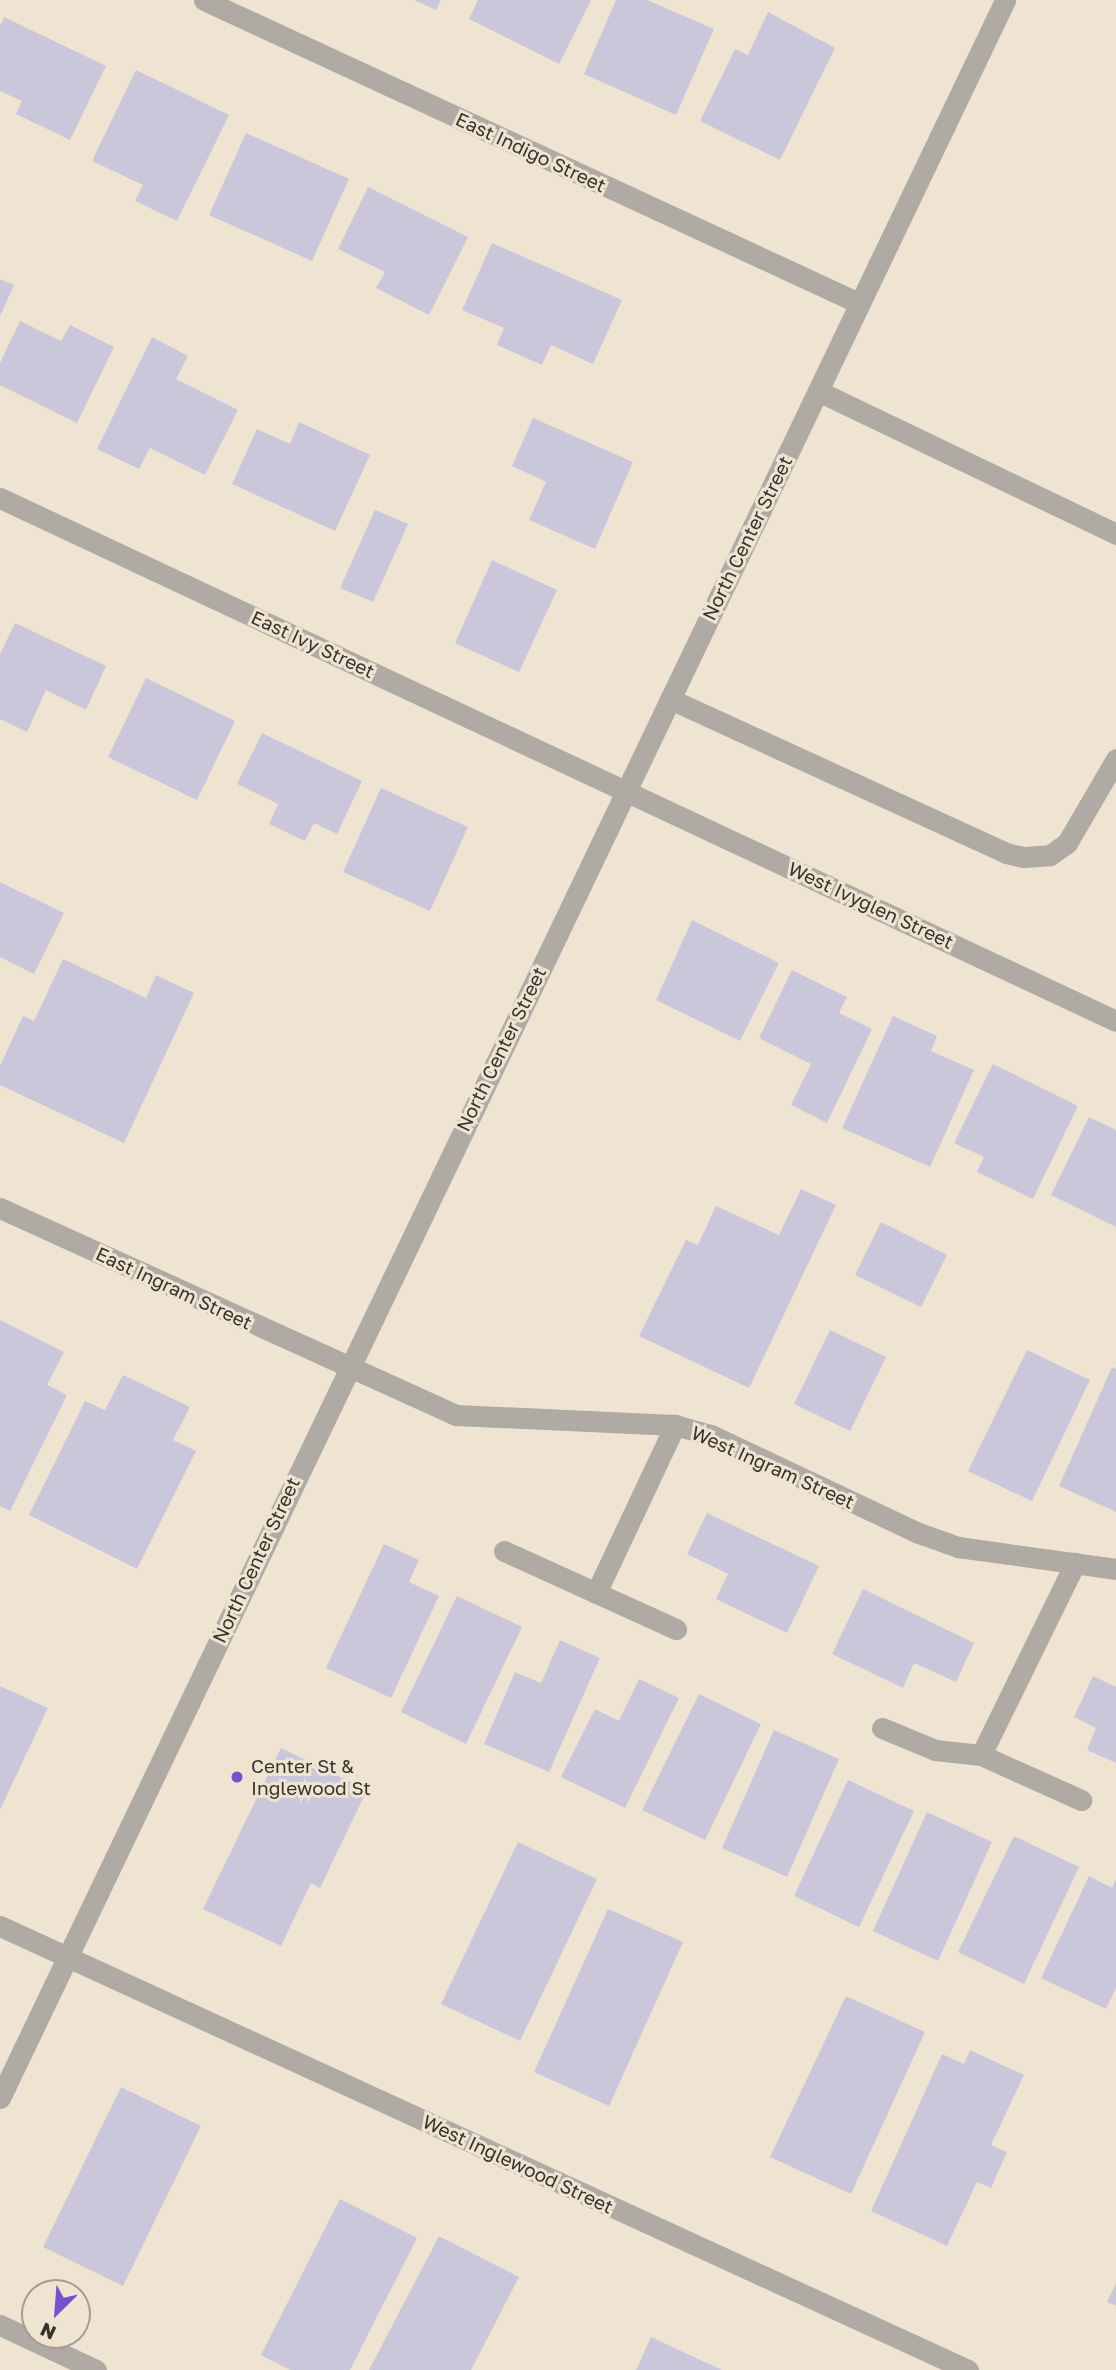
<!DOCTYPE html>
<html>
<head>
<meta charset="utf-8">
<style>
  body { margin:0 }
  #map { position:relative; width:1116px; height:2370px; overflow:hidden; background:#efe4d2; font-family:"Golos Text",sans-serif }
  div>[style] { position:absolute }
  .building>* { inset:0; background:#cbc7db }
  .service>* { height:21px; margin:-10.5px; padding:0 10.5px; transform-origin:10.5px; border-radius:10.5px; background:#afaaa3 }
  .minor>* { height:21px; margin:-10.5px; padding:0 10.5px; transform-origin:10.5px; border-radius:10.5px; background:#afaaa3 }
  .tertiary>* { height:21px; margin:-10.5px; padding:0 10.5px; transform-origin:10.5px; border-radius:10.5px; background:#afaaa3 }
  .dots>* { width:19px; height:19px; translate:-50% -50%; box-sizing:border-box; border:4px solid #efe4d2; border-radius:50% }
  span { translate:-50% -50%; white-space:nowrap; text-align:center; line-height:1.15; -webkit-text-stroke:6px #efe4d2; paint-order:stroke }
  .street-label { font-size:19px; color:#37332c }
  .poi-label { font-size:19px; color:#37332c }
  .left { translate:0 -50%; text-align:left }
  .north { position:absolute; left:21px; top:2279px; width:70px; height:70px; box-sizing:border-box; background:#efe4d2; border:2px solid #a59d90; border-radius:50%; rotate:205deg; font-size:19px; font-weight:700; line-height:28px; text-align:center; color:#37332c }
  .north::after { content:''; display:block; margin:auto; width:24px; height:32px; background:#7851ca; clip-path:polygon(50% 0,100% 100%,50% 72%,0 100%) }
</style>
</head>
<body>
<div id="map">
  <div class="building">
    <i style="clip-path:polygon(414px 0,441px 0,436px 10px)"></i>
    <i style="clip-path:polygon(478px 0,591px 0,559px 64px,469px 19px)"></i>
    <i style="clip-path:polygon(616px 0,647px 0,714px 29px,676px 115px,584px 74px)"></i>
    <i style="clip-path:polygon(768px 12px,835px 48px,780px 160px,700px 121px,735px 49px,748px 55px)"></i>
    <i style="clip-path:polygon(4px 17px,106px 66px,70px 140px,16px 114px,22px 101px,0 91px,0 26px)"></i>
    <i style="clip-path:polygon(136px 70px,229px 115px,177px 221px,135px 201px,143px 185px,92px 161px)"></i>
    <i style="clip-path:polygon(246px 133px,349px 179px,312px 261px,209px 215px)"></i>
    <i style="clip-path:polygon(368px 187px,468px 237px,429px 315px,376px 288px,385px 272px,338px 249px)"></i>
    <i style="clip-path:polygon(492px 243px,622px 300px,593px 364px,551px 345px,542px 365px,497px 345px,504px 328px,462px 310px)"></i>
    <i style="clip-path:polygon(0 279px,14px 285px,0 316px)"></i>
    <i style="clip-path:polygon(20px 321px,61px 341px,70px 325px,114px 347px,77px 423px,0 385px,0 363px)"></i>
    <i style="clip-path:polygon(152px 337px,188px 356px,176px 379px,238px 410px,205px 475px,150px 448px,139px 469px,97px 449px)"></i>
    <i style="clip-path:polygon(533px 418px,633px 462px,595px 549px,529px 520px,546px 482px,512px 466px)"></i>
    <i style="clip-path:polygon(299px 422px,370px 455px,335px 531px,232px 484px,257px 429px,290px 444px)"></i>
    <i style="clip-path:polygon(375px 510px,408px 524px,373px 602px,340px 588px)"></i>
    <i style="clip-path:polygon(492px 560px,557px 590px,519px 672px,455px 643px)"></i>
    <i style="clip-path:polygon(15px 623px,106px 666px,86px 710px,46px 690px,27px 732px,0 719px,0 654px)"></i>
    <i style="clip-path:polygon(146px 678px,235px 721px,197px 800px,108px 757px)"></i>
    <i style="clip-path:polygon(262px 733px,362px 781px,337px 834px,314px 823px,305px 841px,269px 824px,278px 804px,237px 784px)"></i>
    <i style="clip-path:polygon(381px 788px,468px 827px,430px 911px,343px 872px)"></i>
    <i style="clip-path:polygon(0 882px,64px 913px,34px 974px,0 957px)"></i>
    <i style="clip-path:polygon(692px 920px,779px 963px,740px 1041px,656px 1000px)"></i>
    <i style="clip-path:polygon(63px 959px,146px 998px,156px 975px,194px 993px,124px 1143px,0 1085px,0 1066px,23px 1016px,34px 1021px)"></i>
    <i style="clip-path:polygon(792px 970px,847px 997px,839px 1013px,872px 1029px,827px 1123px,791px 1105px,811px 1064px,759px 1038px)"></i>
    <i style="clip-path:polygon(893px 1016px,937px 1036px,931px 1051px,974px 1070px,930px 1167px,842px 1128px)"></i>
    <i style="clip-path:polygon(993px 1064px,1078px 1106px,1033px 1199px,977px 1172px,984px 1157px,954px 1143px)"></i>
    <i style="clip-path:polygon(1089px 1117px,1116px 1130px,1116px 1227px,1051px 1195px)"></i>
    <i style="clip-path:polygon(801px 1189px,836px 1205px,749px 1388px,639px 1336px,686px 1240px,698px 1245px,716px 1206px,779px 1235px)"></i>
    <i style="clip-path:polygon(881px 1222px,947px 1255px,921px 1307px,855px 1275px)"></i>
    <i style="clip-path:polygon(0 1320px,64px 1352px,47px 1385px,67px 1395px,10px 1511px,0 1506px)"></i>
    <i style="clip-path:polygon(830px 1330px,886px 1357px,850px 1431px,794px 1404px)"></i>
    <i style="clip-path:polygon(1027px 1350px,1090px 1380px,1032px 1501px,968px 1471px)"></i>
    <i style="clip-path:polygon(1112px 1367px,1116px 1369px,1116px 1512px,1059px 1486px)"></i>
    <i style="clip-path:polygon(123px 1375px,190px 1407px,173px 1440px,196px 1451px,137px 1569px,29px 1515px,85px 1401px,105px 1410px)"></i>
    <i style="clip-path:polygon(707px 1513px,819px 1566px,787px 1633px,716px 1599px,728px 1574px,687px 1554px)"></i>
    <i style="clip-path:polygon(384px 1544px,419px 1560px,409px 1582px,439px 1596px,391px 1698px,326px 1668px)"></i>
    <i style="clip-path:polygon(863px 1589px,974px 1643px,956px 1682px,914px 1663px,903px 1688px,832px 1654px)"></i>
    <i style="clip-path:polygon(457px 1596px,522px 1627px,466px 1744px,401px 1712px)"></i>
    <i style="clip-path:polygon(560px 1640px,600px 1658px,549px 1772px,484px 1744px,515px 1672px,541px 1683px)"></i>
    <i style="clip-path:polygon(1093px 1676px,1116px 1687px,1116px 1763px,1087px 1750px,1096px 1728px,1074px 1717px)"></i>
    <i style="clip-path:polygon(639px 1679px,679px 1698px,625px 1808px,561px 1777px,595px 1709px,619px 1721px)"></i>
    <i style="clip-path:polygon(0 1686px,48px 1708px,0 1810px)"></i>
    <i style="clip-path:polygon(699px 1694px,761px 1724px,705px 1840px,642px 1810px)"></i>
    <i style="clip-path:polygon(774px 1730px,839px 1759px,787px 1877px,722px 1848px)"></i>
    <i style="clip-path:polygon(281px 1748px,367px 1790px,320px 1888px,311px 1883px,281px 1946px,203px 1909px)"></i>
    <i style="clip-path:polygon(848px 1780px,914px 1811px,859px 1927px,794px 1896px)"></i>
    <i style="clip-path:polygon(927px 1812px,992px 1842px,938px 1961px,873px 1931px)"></i>
    <i style="clip-path:polygon(1014px 1836px,1079px 1867px,1024px 1984px,958px 1952px)"></i>
    <i style="clip-path:polygon(518px 1842px,597px 1879px,520px 2041px,441px 2004px)"></i>
    <i style="clip-path:polygon(1089px 1876px,1112px 1888px,1116px 1879px,1116px 1988px,1106px 2009px,1041px 1978px)"></i>
    <i style="clip-path:polygon(608px 1909px,683px 1942px,609px 2106px,534px 2072px)"></i>
    <i style="clip-path:polygon(846px 1996px,925px 2032px,851px 2194px,770px 2157px)"></i>
    <i style="clip-path:polygon(970px 2050px,1024px 2075px,991px 2145px,1007px 2152px,991px 2188px,977px 2182px,947px 2246px,871px 2211px,942px 2054px,964px 2064px)"></i>
    <i style="clip-path:polygon(121px 2087px,201px 2126px,123px 2286px,43px 2247px)"></i>
    <i style="clip-path:polygon(340px 2199px,417px 2238px,350px 2370px,290px 2370px,261px 2355px)"></i>
    <i style="clip-path:polygon(439px 2236px,519px 2277px,471px 2370px,369px 2370px)"></i>
    <i style="clip-path:polygon(1116px 2283px,1116px 2306px,1107px 2302px)"></i>
    <i style="clip-path:polygon(651px 2337px,722px 2370px,636px 2370px)"></i>
  </div>
  <div class="service">
    <i style="left:818px;top:391px;width:331px;rotate:25.6deg"></i>
    <i style="left:670px;top:699px;width:370px;rotate:24.6deg"></i>
    <i style="left:1006px;top:853px;width:18px;rotate:13deg"></i>
    <i style="left:1024px;top:857px;width:26px;rotate:-4deg"></i>
    <i style="left:1050px;top:855px;width:21px;rotate:-35deg"></i>
    <i style="left:1067px;top:843px;width:97px;rotate:-59.7deg"></i>
    <i style="left:504px;top:1551px;width:189px;rotate:24.4deg"></i>
    <i style="left:596px;top:1593px;width:186px;rotate:-64.8deg"></i>
    <i style="left:882px;top:1728px;width:57px;rotate:22.5deg"></i>
    <i style="left:935px;top:1750px;width:46px;rotate:6.2deg"></i>
    <i style="left:981px;top:1755px;width:110px;rotate:24.2deg"></i>
    <i style="left:981px;top:1755px;width:214px;rotate:-63.9deg"></i>
    <i style="left:0;top:2325px;width:106px;rotate:25.1deg"></i>
  </div>
  <div class="minor">
    <i style="left:204px;top:0;width:722px;rotate:24.83deg"></i>
    <i style="left:0;top:498px;width:1232px;rotate:25.11deg"></i>
    <i style="left:0;top:1208px;width:501px;rotate:24.42deg"></i>
    <i style="left:456px;top:1415px;width:219px;rotate:2.6deg"></i>
    <i style="left:675px;top:1425px;width:37px;rotate:16deg"></i>
    <i style="left:711px;top:1435px;width:227px;rotate:25.3deg"></i>
    <i style="left:916px;top:1532px;width:45px;rotate:19.7deg"></i>
    <i style="left:958px;top:1547px;width:160px;rotate:7.9deg"></i>
    <i style="left:0;top:1926px;width:1065px;rotate:24.64deg"></i>
  </div>
  <div class="tertiary">
    <i style="left:0;top:2098px;width:2326px;rotate:-64.4deg"></i>
  </div>
  <div class="dots">
    <i style="left:237px;top:1777px;background:#7851ca"></i>
  </div>
  <div class="street-label">
    <span style="left:531px;top:152px;rotate:25deg">East Indigo Street</span>
    <span style="left:747px;top:538px;rotate:-64deg">North Center Street</span>
    <span style="left:313px;top:644px;rotate:25deg">East Ivy Street</span>
    <span style="left:871px;top:905px;rotate:25deg">West Ivyglen Street</span>
    <span style="left:501px;top:1049px;rotate:-64deg">North Center Street</span>
    <span style="left:174px;top:1288px;rotate:25deg">East Ingram Street</span>
    <span style="left:773px;top:1467px;rotate:24deg">West Ingram Street</span>
    <span style="left:256px;top:1560px;rotate:-65deg">North Center Street</span>
    <span style="left:518px;top:2164px;rotate:25deg">West Inglewood Street</span>
  </div>
  <div class="poi-label">
    <span class="left" style="left:251px;top:1777px">Center St &amp;<br>Inglewood St</span>
  </div>
  <div class="north">N</div>
</div>
</body>
</html>
